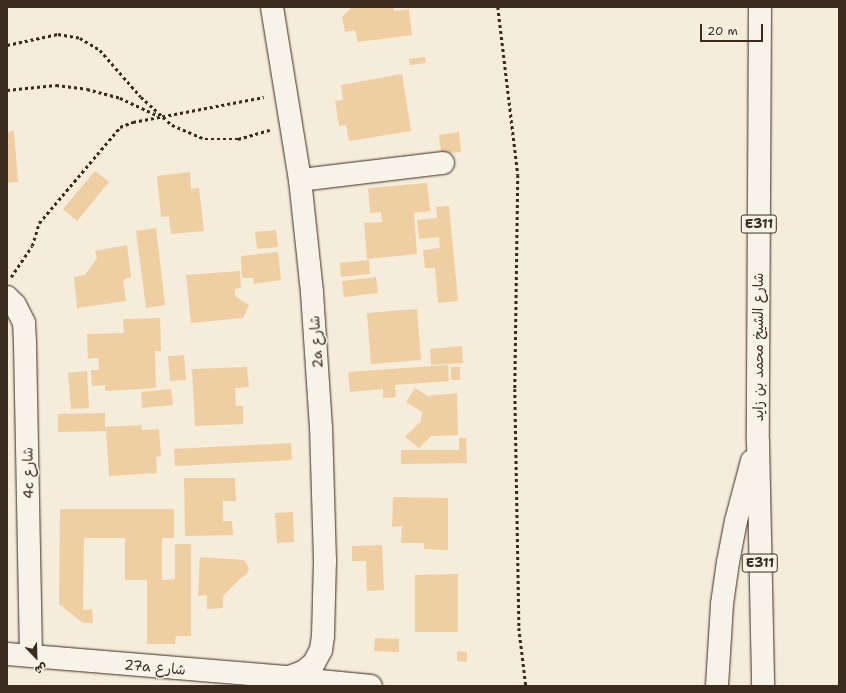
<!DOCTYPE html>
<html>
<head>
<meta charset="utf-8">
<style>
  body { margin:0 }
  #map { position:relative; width:846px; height:693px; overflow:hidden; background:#f5ecda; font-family:"Shantell Sans","Playpen Sans Arabic",sans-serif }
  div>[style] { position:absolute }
  .building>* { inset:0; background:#efcea1 }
  .path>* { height:2.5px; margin-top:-1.25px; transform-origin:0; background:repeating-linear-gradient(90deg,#3b2a1e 0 3px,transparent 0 6px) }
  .roads { filter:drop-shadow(0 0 1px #3b2a1e) drop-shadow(0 0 1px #3b2a1e) }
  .minor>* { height:22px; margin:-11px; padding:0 11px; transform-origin:11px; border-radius:11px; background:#f7f3e8 }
  .highway>* { height:22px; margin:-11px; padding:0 11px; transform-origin:11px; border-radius:11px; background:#f7f3e8 }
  span { translate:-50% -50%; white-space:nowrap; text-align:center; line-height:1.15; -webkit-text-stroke:3px #f7f3e8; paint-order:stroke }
  .shield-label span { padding:1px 3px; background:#f7f3e8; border:1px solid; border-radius:3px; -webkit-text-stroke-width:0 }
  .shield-label { font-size:13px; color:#3b2a1e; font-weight:700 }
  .street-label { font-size:14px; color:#3b2a1e }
  .frame { position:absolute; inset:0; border:8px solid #3b2a1e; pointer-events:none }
  .north { position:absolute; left:16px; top:637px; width:40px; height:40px; -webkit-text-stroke:3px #f7f3e8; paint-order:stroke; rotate:157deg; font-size:11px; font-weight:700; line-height:16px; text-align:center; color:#3b2a1e }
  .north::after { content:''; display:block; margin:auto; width:14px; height:18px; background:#3b2a1e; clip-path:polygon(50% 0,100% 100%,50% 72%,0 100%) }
  .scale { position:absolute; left:700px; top:24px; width:63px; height:18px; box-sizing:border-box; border:2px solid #3b2a1e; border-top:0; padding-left:5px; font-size:12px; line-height:14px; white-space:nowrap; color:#3b2a1e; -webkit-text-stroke:3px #f7f3e8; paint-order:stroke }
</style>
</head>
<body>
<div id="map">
  <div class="building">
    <i style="clip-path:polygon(352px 7px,394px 7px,394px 11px,409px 9px,412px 35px,358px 42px,355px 30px,345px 32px,342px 17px)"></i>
    <i style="clip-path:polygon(425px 57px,426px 63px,410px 65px,409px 59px)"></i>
    <i style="clip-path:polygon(402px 74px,411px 131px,349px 141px,346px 125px,339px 126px,335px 101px,343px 100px,341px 85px)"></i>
    <i style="clip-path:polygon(14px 131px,18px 182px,7px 183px,7px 132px)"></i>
    <i style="clip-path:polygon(459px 132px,461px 152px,441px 154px,439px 135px)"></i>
    <i style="clip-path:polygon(95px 171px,109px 182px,77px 221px,63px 209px)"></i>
    <i style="clip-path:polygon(190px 172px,191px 189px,199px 188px,204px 231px,171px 234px,169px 216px,161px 217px,157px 176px)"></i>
    <i style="clip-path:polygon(427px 183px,430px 211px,414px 213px,417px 254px,367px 259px,364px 223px,382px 222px,381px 212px,370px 213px,368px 188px)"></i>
    <i style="clip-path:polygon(449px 206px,458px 301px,438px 303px,435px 268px,425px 268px,423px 250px,440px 248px,439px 237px,419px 239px,417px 220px,437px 218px,436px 207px)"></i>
    <i style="clip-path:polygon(156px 228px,165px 305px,146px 308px,136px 231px)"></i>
    <i style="clip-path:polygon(276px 230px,278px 247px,257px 249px,255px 232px)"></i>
    <i style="clip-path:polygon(127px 245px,131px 277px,123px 280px,126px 301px,77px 308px,74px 277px,85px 275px,97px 258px,95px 251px)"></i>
    <i style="clip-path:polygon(278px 252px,281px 280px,254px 284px,253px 278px,242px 278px,241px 256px)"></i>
    <i style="clip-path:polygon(369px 260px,370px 274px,341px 277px,340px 263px)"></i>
    <i style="clip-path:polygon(240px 271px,241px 288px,235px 289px,235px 296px,249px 305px,243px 318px,191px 323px,186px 275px)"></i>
    <i style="clip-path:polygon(376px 277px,378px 293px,344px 297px,342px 281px)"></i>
    <i style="clip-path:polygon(417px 309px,421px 360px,371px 364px,367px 313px)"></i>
    <i style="clip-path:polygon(160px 318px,161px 351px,155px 351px,156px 388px,105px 391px,105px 385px,92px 386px,91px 370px,99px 370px,98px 358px,88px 359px,87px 334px,124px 333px,123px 319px)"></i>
    <i style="clip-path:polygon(462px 346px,463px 363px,431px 365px,430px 349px)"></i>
    <i style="clip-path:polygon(184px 355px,186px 380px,170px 381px,168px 356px)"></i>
    <i style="clip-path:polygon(448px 365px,449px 381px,395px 385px,396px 397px,383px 398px,383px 389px,350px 392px,348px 372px)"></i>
    <i style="clip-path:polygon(247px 367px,249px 387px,235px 388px,236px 406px,243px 406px,243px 424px,195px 426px,192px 369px)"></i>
    <i style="clip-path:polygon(451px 367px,460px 367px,460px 380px,451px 380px)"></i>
    <i style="clip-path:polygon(87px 371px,89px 408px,71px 409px,68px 373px)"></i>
    <i style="clip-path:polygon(415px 388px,428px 396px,457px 393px,458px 435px,431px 436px,419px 448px,405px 437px,421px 421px,422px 412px,406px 402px)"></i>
    <i style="clip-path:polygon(171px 389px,173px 405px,142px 408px,141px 392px)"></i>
    <i style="clip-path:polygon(105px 413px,105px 427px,142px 425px,142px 430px,159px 429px,161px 456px,156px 457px,157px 473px,109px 476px,106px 431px,58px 432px,58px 414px)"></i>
    <i style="clip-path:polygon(459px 438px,466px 438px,467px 463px,401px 464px,401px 450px,459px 450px)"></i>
    <i style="clip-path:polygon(291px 443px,292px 460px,175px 466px,174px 449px)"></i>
    <i style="clip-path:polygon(184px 478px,235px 478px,236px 501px,223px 501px,223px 521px,232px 521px,233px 535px,185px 536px)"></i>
    <i style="clip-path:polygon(393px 497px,448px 498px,448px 550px,424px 549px,424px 543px,401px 543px,402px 526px,392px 527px)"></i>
    <i style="clip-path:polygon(60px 509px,174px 509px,174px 538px,162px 538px,162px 580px,175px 579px,175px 544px,191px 544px,191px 636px,176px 636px,175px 644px,147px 644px,147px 580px,125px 580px,125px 538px,84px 538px,83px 610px,92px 609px,93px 623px,83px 623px,59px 604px)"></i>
    <i style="clip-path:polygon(293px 512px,294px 542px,277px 543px,275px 513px)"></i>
    <i style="clip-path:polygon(382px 545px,384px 590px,367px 591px,366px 561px,352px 561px,352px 546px)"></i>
    <i style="clip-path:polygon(200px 557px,244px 560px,249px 568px,247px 574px,241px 578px,223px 596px,223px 608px,207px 609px,207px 595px,198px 596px)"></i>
    <i style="clip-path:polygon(458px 574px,458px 632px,415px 632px,415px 575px)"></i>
    <i style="clip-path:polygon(375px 638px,399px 639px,399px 652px,374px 651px)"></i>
    <i style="clip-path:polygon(457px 651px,467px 652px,467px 662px,457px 661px)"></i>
  </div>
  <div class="path">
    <i style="left:498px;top:7px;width:169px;rotate:83.2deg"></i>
    <i style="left:518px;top:175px;width:214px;rotate:90.8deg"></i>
    <i style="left:515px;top:389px;width:239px;rotate:89deg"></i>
    <i style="left:519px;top:628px;width:58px;rotate:83.1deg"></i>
    <i style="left:7px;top:45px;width:52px;rotate:-12.2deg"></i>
    <i style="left:58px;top:34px;width:22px;rotate:10deg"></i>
    <i style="left:80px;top:38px;width:23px;rotate:31deg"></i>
    <i style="left:100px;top:50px;width:62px;rotate:48.9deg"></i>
    <i style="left:141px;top:97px;width:42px;rotate:42.1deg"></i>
    <i style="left:172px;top:125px;width:36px;rotate:23deg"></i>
    <i style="left:205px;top:139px;width:33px"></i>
    <i style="left:238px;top:139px;width:33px;rotate:-16deg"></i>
    <i style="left:7px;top:90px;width:49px;rotate:-5.8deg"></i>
    <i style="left:56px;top:85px;width:31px;rotate:7deg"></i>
    <i style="left:87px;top:89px;width:34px;rotate:15deg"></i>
    <i style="left:120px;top:98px;width:43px;rotate:24.8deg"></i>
    <i style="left:11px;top:277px;width:37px;rotate:-56deg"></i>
    <i style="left:32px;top:246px;width:24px;rotate:-73deg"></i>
    <i style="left:39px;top:223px;width:126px;rotate:-49.8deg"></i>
    <i style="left:120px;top:127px;width:14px;rotate:-21deg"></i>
    <i style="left:133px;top:122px;width:133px;rotate:-10.8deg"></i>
  </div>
  <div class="roads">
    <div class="minor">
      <i style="left:300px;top:180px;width:144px;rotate:-6.8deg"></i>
      <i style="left:7px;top:297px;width:11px;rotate:45deg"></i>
      <i style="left:15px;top:305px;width:20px;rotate:63deg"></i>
      <i style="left:24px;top:323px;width:20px;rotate:87deg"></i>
      <i style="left:25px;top:343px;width:313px;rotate:88.9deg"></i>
      <i style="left:7px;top:654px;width:283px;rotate:4.7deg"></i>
      <i style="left:289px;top:677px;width:15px;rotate:-20deg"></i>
      <i style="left:303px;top:672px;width:14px;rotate:-39deg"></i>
      <i style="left:314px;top:663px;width:15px;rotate:-62deg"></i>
      <i style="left:321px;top:650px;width:14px;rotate:-82deg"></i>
      <i style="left:323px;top:636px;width:75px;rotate:-88.5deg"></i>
      <i style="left:325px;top:561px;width:133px;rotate:-91.7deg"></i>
      <i style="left:321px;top:428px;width:136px;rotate:-93.8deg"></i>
      <i style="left:312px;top:292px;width:113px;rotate:-96.1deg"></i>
      <i style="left:300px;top:180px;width:175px;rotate:-99.2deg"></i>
      <i style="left:303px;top:672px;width:7px;rotate:45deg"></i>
      <i style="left:308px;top:677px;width:13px;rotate:18deg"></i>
      <i style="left:320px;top:681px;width:51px;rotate:5.6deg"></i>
    </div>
    <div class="highway">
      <i style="left:760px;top:7px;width:434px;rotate:90.3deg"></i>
      <i style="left:758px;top:441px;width:245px;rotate:88.8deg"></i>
      <i style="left:717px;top:686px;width:82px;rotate:-86.5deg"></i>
      <i style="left:722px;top:604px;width:42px;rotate:-81.9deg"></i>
      <i style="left:728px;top:562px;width:42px;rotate:-79deg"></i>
      <i style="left:736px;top:521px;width:62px;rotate:-75.1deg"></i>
    </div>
  </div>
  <div class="shield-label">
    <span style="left:759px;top:224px">E311</span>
    <span style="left:760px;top:563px">E311</span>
  </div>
  <div class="street-label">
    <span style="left:316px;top:342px;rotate:-94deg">2a شارع</span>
    <span style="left:758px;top:347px;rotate:-90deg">شارع الشيخ محمد بن زايد</span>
    <span style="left:28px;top:473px;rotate:-91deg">4c شارع</span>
    <span style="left:155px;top:667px;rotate:5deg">27a شارع</span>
  </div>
  <div class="frame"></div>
  <div class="north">ش</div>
  <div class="scale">20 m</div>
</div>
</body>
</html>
